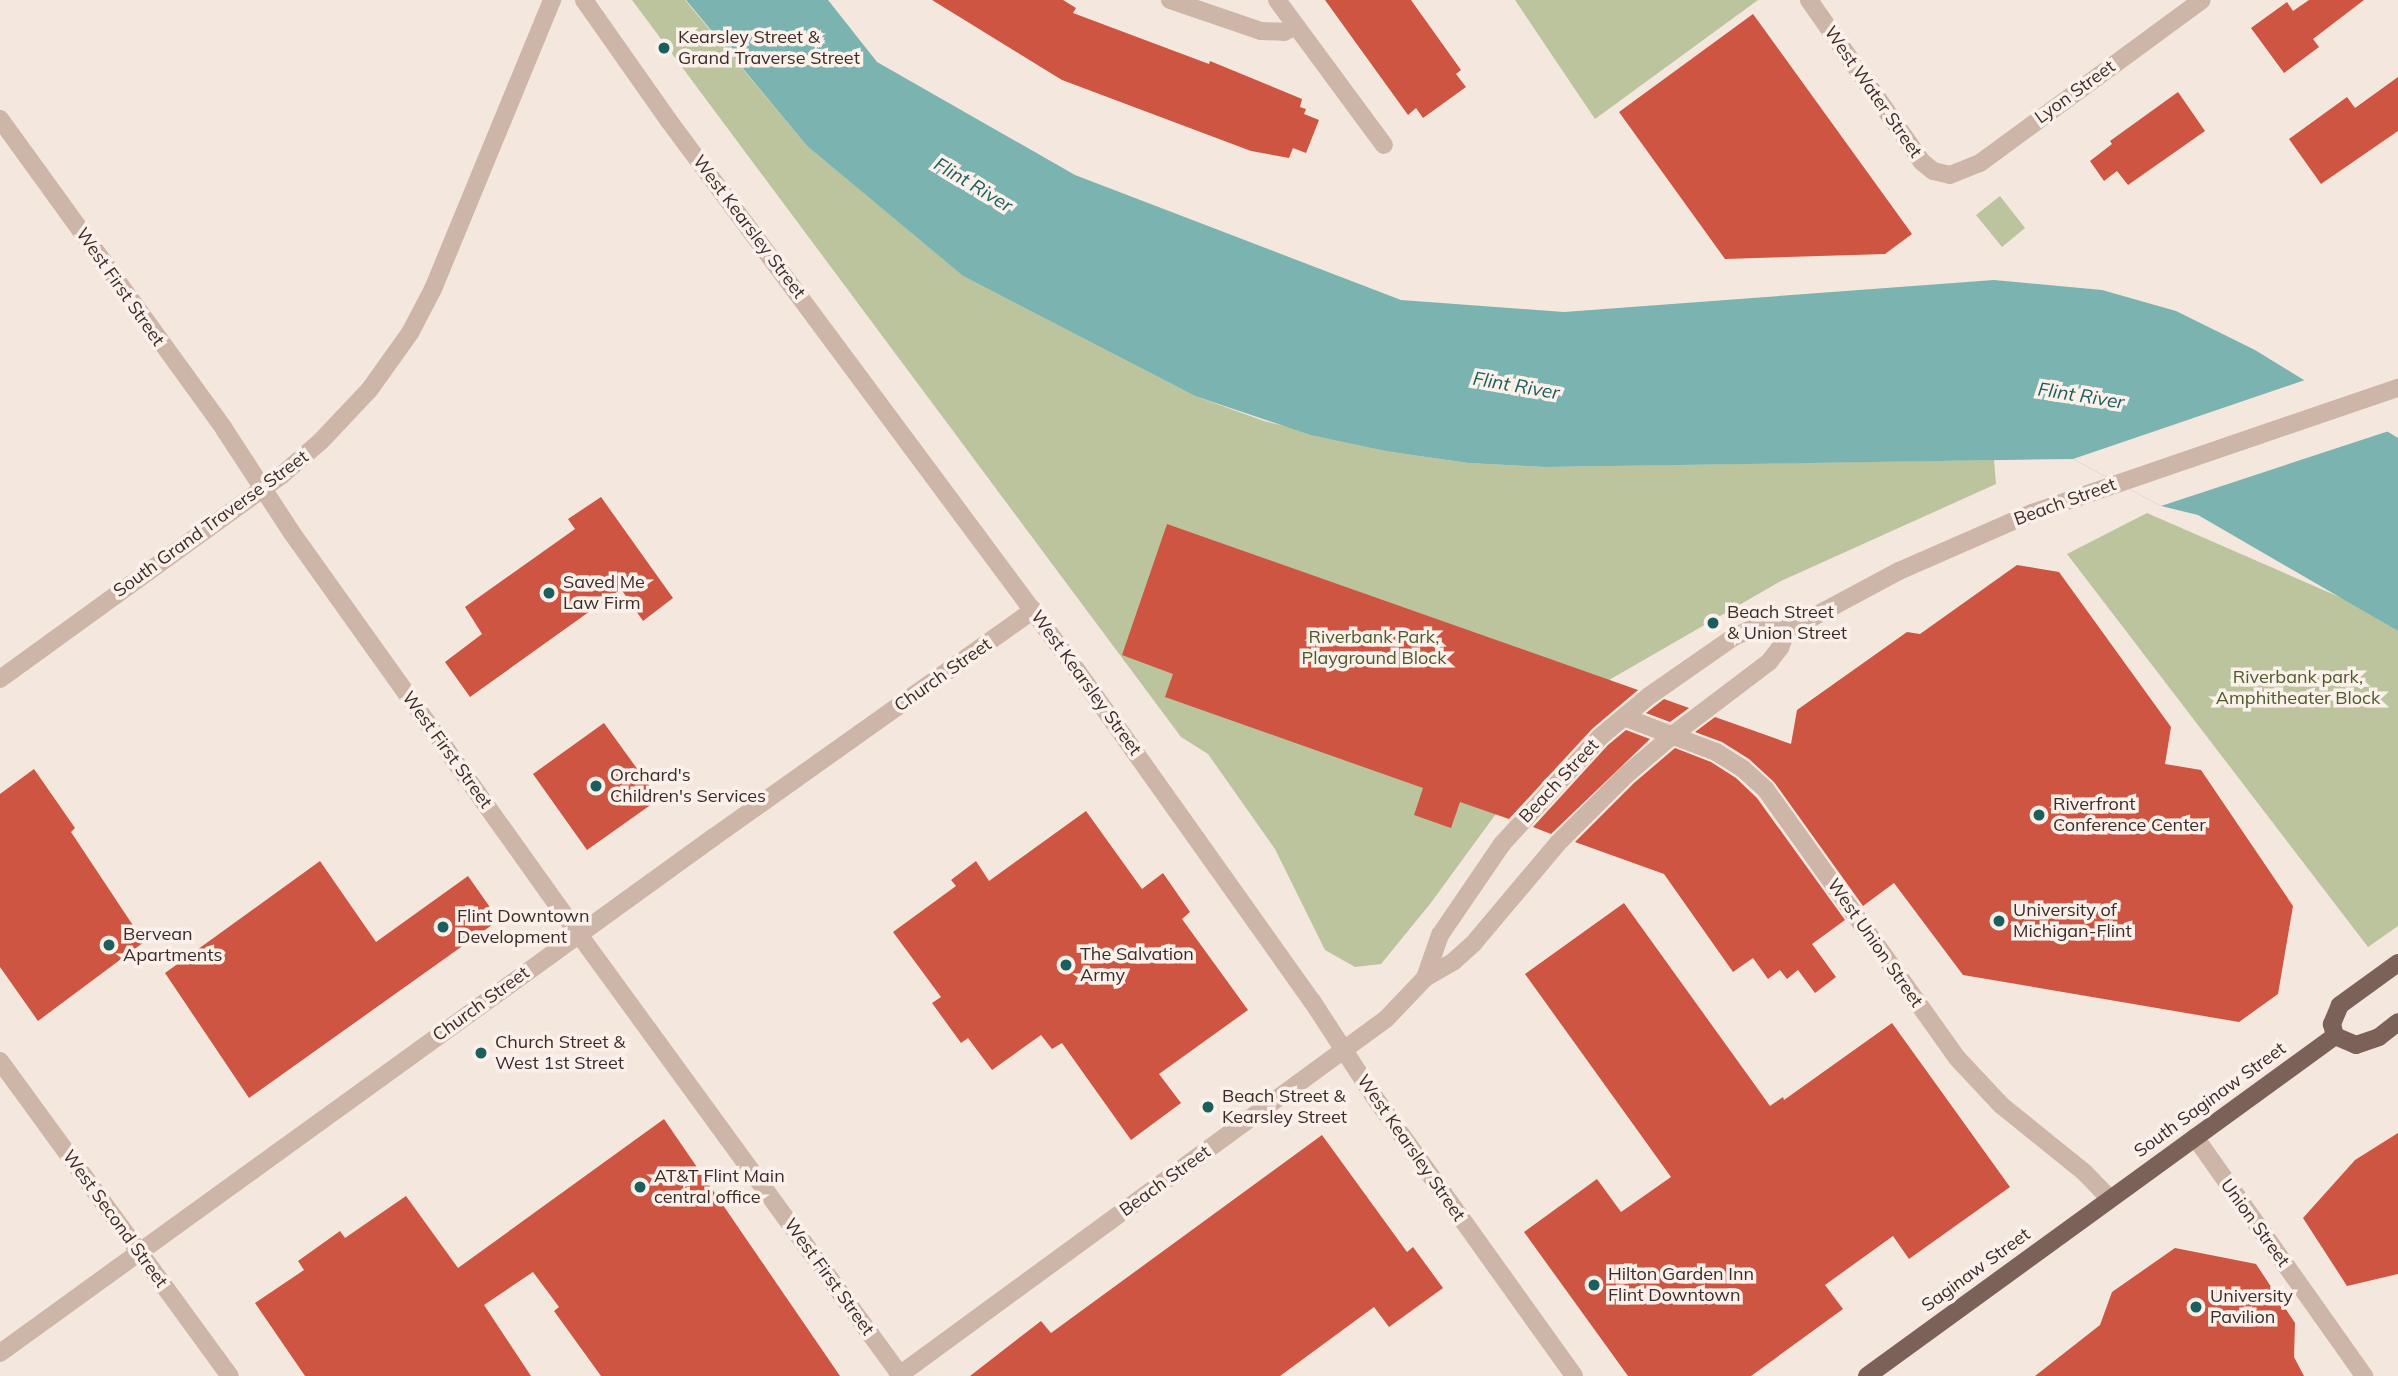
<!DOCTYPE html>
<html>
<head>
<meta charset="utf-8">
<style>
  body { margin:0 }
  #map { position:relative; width:2398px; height:1376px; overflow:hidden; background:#f4e7dd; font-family:Mulish,sans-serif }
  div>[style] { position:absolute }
  .green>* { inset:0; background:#bbc49c }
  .water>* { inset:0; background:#7ab3af }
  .pier>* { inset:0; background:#f4e7dd }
  .building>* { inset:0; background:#cd5542 }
  .minor>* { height:18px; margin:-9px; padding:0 9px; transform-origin:9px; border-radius:9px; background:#cdb5a8 }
  .major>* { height:18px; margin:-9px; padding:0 9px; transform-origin:9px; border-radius:9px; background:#7c6159 }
  .dots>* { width:19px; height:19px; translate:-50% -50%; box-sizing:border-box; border:4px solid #fbf1ea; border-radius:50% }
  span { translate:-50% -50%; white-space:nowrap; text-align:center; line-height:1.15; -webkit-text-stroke:7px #fbf1ea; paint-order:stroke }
  .poi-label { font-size:18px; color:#3a2c29 }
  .left { translate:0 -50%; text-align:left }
  .street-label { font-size:18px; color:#3a2c29 }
  .park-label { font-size:18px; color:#4d5a2b }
  .water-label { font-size:19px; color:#1b5e5b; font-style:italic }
</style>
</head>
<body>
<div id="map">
  <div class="green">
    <i style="clip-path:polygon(632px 0,685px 0,807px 146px,963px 276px,1195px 396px,1264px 421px,1391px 452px,1468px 463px,1545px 467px,1994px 460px,1996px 484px,1781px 581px,1583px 695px,1430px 904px,1381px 964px,1355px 967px,1325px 950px,1275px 849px,1208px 754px,1181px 737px)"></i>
    <i style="clip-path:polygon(1515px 0,1758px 0,1595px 119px)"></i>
    <i style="clip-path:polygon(2000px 196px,2025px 228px,2002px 247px,1976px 215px)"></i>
    <i style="clip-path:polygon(2147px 513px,2344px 599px,2398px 631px,2398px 926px,2368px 947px,2067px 554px)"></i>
  </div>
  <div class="water">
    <i style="clip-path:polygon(686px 0,828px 0,877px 62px,1075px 175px,1401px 300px,1564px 312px,1994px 280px,2102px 290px,2176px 311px,2255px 350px,2398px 438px,2398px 631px,2198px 515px,2161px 506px,2073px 459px,1545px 467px,1468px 463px,1391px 452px,1311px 435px,1195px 396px,963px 276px,807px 146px)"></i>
  </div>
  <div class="pier">
    <i style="clip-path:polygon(2308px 379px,2392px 430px,2161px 506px,2073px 459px)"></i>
  </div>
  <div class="building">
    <i style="clip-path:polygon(932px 0,1063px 0,1076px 8px,1073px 13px,1209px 64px,1210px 61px,1302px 99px,1300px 107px,1306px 109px,1304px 114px,1319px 120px,1306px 153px,1293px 148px,1289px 158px,1251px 151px,1062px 80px)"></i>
    <i style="clip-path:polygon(1325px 0,1411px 0,1461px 70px,1456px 74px,1466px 87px,1423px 118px,1416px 108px,1408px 115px)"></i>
    <i style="clip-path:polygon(2309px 0,2364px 0,2313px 39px,2319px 47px,2284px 73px,2251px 28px,2287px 2px,2293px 11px)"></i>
    <i style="clip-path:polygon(1753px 14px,1912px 234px,1885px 254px,1725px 259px,1619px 112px)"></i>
    <i style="clip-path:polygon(2398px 77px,2398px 131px,2321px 184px,2289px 139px,2347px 97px,2355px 108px)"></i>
    <i style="clip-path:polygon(2178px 92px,2205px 131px,2128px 185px,2117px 171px,2104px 181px,2090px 161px,2112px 144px,2110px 141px)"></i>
    <i style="clip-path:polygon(601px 497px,673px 598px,643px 621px,621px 589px,470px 697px,445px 662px,482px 634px,465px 607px,575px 529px,568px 519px)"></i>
    <i style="clip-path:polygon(1167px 524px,1638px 690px,1592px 729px,1509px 819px,1460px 802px,1451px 828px,1414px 815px,1423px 788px,1165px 697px,1173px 674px,1122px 655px)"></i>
    <i style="clip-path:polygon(2017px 565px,2059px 572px,2171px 727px,2165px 764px,2201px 770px,2293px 906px,2278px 994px,2239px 1022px,1963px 975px,1894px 883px,1863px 906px,1774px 782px,1749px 759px,1722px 742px,1695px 732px,1715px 717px,1791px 744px,1797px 710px,1907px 632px,1920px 634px)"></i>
    <i style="clip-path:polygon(1664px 699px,1689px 708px,1670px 722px,1646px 713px)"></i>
    <i style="clip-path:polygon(604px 723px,659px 799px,587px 850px,533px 774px)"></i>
    <i style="clip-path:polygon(1626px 730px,1650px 739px,1551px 834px,1533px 827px,1608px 745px)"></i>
    <i style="clip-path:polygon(1675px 748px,1711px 762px,1736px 778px,1757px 798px,1845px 920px,1812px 944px,1836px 977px,1815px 993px,1798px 970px,1787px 979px,1780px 970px,1768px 979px,1753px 958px,1733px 972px,1664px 874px,1575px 842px,1634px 783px)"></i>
    <i style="clip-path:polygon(34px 769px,75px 828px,71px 832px,144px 942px,38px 1021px,0 967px,0 794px)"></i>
    <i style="clip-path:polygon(1086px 811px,1142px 889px,1163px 873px,1190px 912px,1182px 919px,1248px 1010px,1159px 1074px,1181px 1103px,1131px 1140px,1062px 1043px,1052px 1049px,1041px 1035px,992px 1070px,968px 1038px,961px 1043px,932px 1003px,941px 997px,893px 932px,956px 886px,951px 880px,976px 861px,989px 881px)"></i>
    <i style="clip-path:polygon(320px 861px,376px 942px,468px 876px,499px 920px,249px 1098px,165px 973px)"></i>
    <i style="clip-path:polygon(1624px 903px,1770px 1106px,1783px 1097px,1784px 1100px,1892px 1023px,2010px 1187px,1909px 1259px,1893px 1236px,1825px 1285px,1843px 1309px,1751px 1376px,1628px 1376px,1524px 1232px,1597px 1179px,1621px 1212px,1671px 1177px,1525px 974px)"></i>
    <i style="clip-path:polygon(664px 1119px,840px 1376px,601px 1376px,554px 1311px,559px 1307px,533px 1272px,484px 1305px,531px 1376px,305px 1376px,255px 1303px,304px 1270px,298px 1261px,340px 1231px,345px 1238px,406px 1196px,458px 1268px)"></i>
    <i style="clip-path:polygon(2398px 1133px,2398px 1274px,2347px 1286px,2303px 1218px,2355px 1160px)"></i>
    <i style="clip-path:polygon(1322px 1135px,1407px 1252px,1413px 1247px,1443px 1288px,1389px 1327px,1374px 1307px,1280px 1376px,970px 1376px,1041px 1321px,1051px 1333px)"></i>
    <i style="clip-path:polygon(2175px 1248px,2256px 1264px,2295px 1323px,2294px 1357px,2304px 1376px,2035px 1376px,2100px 1325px,2112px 1292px)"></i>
  </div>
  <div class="minor">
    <i style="left:584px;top:0;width:148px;rotate:54.9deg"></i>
    <i style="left:669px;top:121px;width:669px;rotate:53.39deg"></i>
    <i style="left:1068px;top:658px;width:421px;rotate:54.6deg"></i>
    <i style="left:1312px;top:1001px;width:112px;rotate:57deg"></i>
    <i style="left:1373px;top:1095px;width:345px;rotate:54.4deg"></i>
    <i style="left:1170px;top:0;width:96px;rotate:18.8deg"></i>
    <i style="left:1261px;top:31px;width:23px;rotate:2deg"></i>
    <i style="left:1284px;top:32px;width:13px;rotate:-27deg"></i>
    <i style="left:1277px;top:0;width:180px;rotate:53.6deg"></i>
    <i style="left:1809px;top:0;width:198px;rotate:55.1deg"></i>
    <i style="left:1922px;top:162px;width:14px;rotate:39deg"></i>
    <i style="left:1933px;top:171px;width:17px;rotate:13deg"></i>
    <i style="left:1950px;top:175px;width:32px;rotate:-22deg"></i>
    <i style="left:1980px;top:163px;width:275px;rotate:-36.3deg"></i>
    <i style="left:0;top:119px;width:382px;rotate:54.1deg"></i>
    <i style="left:224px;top:429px;width:124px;rotate:56.8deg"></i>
    <i style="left:292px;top:533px;width:441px;rotate:54.5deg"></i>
    <i style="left:548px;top:892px;width:599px;rotate:53.9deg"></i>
    <i style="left:0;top:679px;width:349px;rotate:-35.9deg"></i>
    <i style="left:283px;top:474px;width:50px;rotate:-41deg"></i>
    <i style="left:321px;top:441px;width:71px;rotate:-46.7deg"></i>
    <i style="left:370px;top:389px;width:69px;rotate:-54.5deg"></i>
    <i style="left:410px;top:333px;width:50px;rotate:-62.4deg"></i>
    <i style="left:433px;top:289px;width:313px;rotate:-67.6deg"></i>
    <i style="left:1624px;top:717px;width:98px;rotate:20.8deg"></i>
    <i style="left:1716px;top:752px;width:32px;rotate:32deg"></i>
    <i style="left:1743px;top:769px;width:31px;rotate:42deg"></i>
    <i style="left:1766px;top:790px;width:330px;rotate:54.5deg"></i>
    <i style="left:1958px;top:1059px;width:63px;rotate:46.9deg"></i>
    <i style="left:2001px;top:1105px;width:107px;rotate:38.9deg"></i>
    <i style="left:2084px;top:1172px;width:37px;rotate:46deg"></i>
    <i style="left:1425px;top:978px;width:46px;rotate:-70.8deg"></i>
    <i style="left:1440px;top:935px;width:110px;rotate:-55.7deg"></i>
    <i style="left:1502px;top:844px;width:145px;rotate:-47.5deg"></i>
    <i style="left:1600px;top:737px;width:64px;rotate:-39.9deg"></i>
    <i style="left:1649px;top:696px;width:103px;rotate:-34.8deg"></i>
    <i style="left:1734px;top:637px;width:19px;rotate:-25deg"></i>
    <i style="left:1751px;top:629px;width:17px;rotate:-10deg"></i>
    <i style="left:1768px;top:626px;width:20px;rotate:15deg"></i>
    <i style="left:0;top:1061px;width:390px;rotate:53.9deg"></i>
    <i style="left:2195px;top:1137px;width:293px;rotate:54.7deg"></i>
    <i style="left:0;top:1353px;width:881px;rotate:-35.86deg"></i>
    <i style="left:714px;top:837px;width:392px;rotate:-35.4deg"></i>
    <i style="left:898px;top:1376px;width:605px;rotate:-36.19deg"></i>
    <i style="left:1386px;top:1019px;width:57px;rotate:-46.4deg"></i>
    <i style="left:1425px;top:978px;width:34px;rotate:-30deg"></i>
    <i style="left:1454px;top:961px;width:25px;rotate:-42deg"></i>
    <i style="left:1473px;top:944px;width:132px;rotate:-49.9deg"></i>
    <i style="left:1558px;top:843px;width:96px;rotate:-45deg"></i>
    <i style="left:1626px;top:775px;width:63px;rotate:-40.5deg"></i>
    <i style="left:1674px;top:734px;width:119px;rotate:-37.2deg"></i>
    <i style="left:1769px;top:662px;width:18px;rotate:-52deg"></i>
    <i style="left:1780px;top:648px;width:18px;rotate:-68deg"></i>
    <i style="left:1787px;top:631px;width:127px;rotate:-28.2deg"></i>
    <i style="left:1899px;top:571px;width:145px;rotate:-23.6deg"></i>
    <i style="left:2032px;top:513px;width:387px;rotate:-18.9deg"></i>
  </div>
  <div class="major">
    <i style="left:2398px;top:963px;width:72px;rotate:144.1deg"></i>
    <i style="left:2340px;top:1005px;width:21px;rotate:113deg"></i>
    <i style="left:2332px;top:1024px;width:12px;rotate:76deg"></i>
    <i style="left:2335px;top:1036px;width:23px;rotate:23deg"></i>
    <i style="left:2356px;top:1045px;width:24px;rotate:-19deg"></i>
    <i style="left:2379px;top:1037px;width:24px;rotate:-38deg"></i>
    <i style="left:1867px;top:1376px;width:578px;rotate:-36deg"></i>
  </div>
  <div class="dots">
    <i style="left:664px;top:48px;background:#1b5e5b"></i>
    <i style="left:549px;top:593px;background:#1b5e5b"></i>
    <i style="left:1713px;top:623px;background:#1b5e5b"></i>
    <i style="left:596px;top:786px;background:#1b5e5b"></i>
    <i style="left:2039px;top:815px;background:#1b5e5b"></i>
    <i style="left:1999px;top:921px;background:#1b5e5b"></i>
    <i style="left:443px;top:927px;background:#1b5e5b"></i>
    <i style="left:109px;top:945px;background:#1b5e5b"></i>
    <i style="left:1066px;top:965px;background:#1b5e5b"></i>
    <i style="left:481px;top:1053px;background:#1b5e5b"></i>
    <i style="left:1208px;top:1107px;background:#1b5e5b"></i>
    <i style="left:640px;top:1187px;background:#1b5e5b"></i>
    <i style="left:1594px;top:1285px;background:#1b5e5b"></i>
    <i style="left:2196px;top:1307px;background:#1b5e5b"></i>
  </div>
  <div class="poi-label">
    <span class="left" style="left:678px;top:48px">Kearsley Street &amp;<br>Grand Traverse Street</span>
    <span class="left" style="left:563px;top:593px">Saved Me<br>Law Firm</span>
    <span class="left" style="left:1727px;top:623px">Beach Street<br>&amp; Union Street</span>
    <span class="left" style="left:610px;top:786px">Orchard's<br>Children's Services</span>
    <span class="left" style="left:2053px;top:815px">Riverfront<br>Conference Center</span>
    <span class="left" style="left:2013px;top:921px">University of<br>Michigan-Flint</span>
    <span class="left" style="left:457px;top:927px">Flint Downtown<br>Development</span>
    <span class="left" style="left:123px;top:945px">Bervean<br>Apartments</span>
    <span class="left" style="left:1080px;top:965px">The Salvation<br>Army</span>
    <span class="left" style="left:495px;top:1053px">Church Street &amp;<br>West 1st Street</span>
    <span class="left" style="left:1222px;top:1107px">Beach Street &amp;<br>Kearsley Street</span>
    <span class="left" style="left:654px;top:1187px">AT&amp;T Flint Main<br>central office</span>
    <span class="left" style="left:1608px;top:1285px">Hilton Garden Inn<br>Flint Downtown</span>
    <span class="left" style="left:2210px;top:1307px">University<br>Pavilion</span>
  </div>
  <div class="street-label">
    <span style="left:1873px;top:92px;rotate:55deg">West Water Street</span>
    <span style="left:2075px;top:92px;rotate:-36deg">Lyon Street</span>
    <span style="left:749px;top:227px;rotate:53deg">West Kearsley Street</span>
    <span style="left:120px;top:287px;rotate:55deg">West First Street</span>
    <span style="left:2065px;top:502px;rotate:-20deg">Beach Street</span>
    <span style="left:211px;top:524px;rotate:-36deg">South Grand Traverse Street</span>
    <span style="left:943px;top:675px;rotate:-35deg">Church Street</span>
    <span style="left:1086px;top:683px;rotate:54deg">West Kearsley Street</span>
    <span style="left:447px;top:750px;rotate:54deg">West First Street</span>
    <span style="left:1559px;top:781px;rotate:-47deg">Beach Street</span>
    <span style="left:1875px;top:943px;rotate:55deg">West Union Street</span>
    <span style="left:481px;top:1004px;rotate:-36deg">Church Street</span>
    <span style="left:2210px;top:1100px;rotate:-36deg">South Saginaw Street</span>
    <span style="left:1411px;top:1148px;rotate:55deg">West Kearsley Street</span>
    <span style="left:1165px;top:1181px;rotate:-36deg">Beach Street</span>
    <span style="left:115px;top:1219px;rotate:54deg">West Second Street</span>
    <span style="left:2255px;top:1223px;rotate:54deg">Union Street</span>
    <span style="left:1976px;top:1270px;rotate:-36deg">Saginaw Street</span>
    <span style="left:829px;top:1277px;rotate:54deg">West First Street</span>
  </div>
  <div class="park-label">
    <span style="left:1374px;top:648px">Riverbank Park,<br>Playground Block</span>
    <span style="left:2298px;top:688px">Riverbank park,<br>Amphitheater Block</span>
  </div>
  <div class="water-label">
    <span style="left:973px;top:185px;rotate:31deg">Flint River</span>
    <span style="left:1516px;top:386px;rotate:10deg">Flint River</span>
    <span style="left:2081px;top:396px;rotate:9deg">Flint River</span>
  </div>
</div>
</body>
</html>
